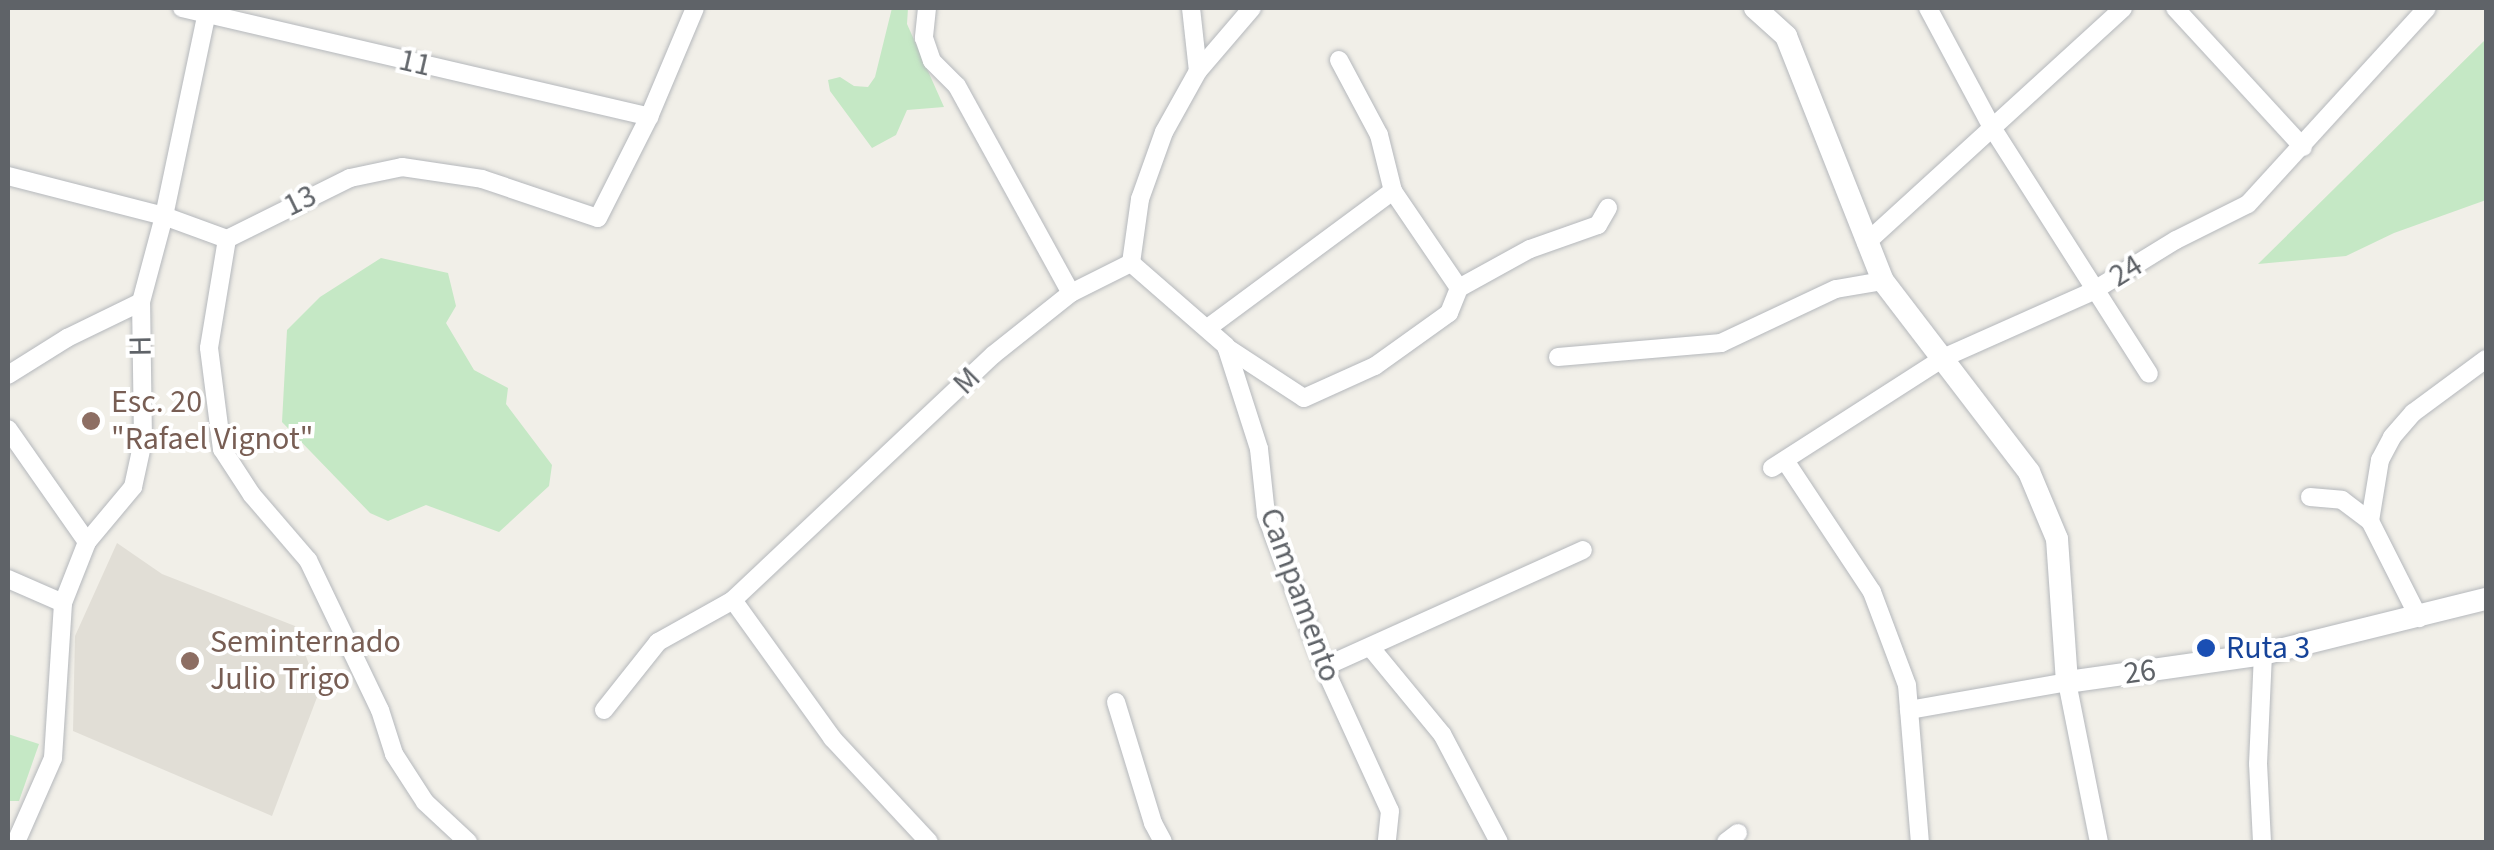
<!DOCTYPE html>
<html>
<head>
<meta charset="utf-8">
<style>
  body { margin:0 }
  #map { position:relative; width:2494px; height:850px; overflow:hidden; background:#f1efe8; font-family:"Source Sans 3",sans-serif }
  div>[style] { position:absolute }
  .education>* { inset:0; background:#e1ded6 }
  .green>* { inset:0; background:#c5e8c5 }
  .roads { filter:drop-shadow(0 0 2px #b5b8bc) drop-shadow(0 0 2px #b5b8bc) }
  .minor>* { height:18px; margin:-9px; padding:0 9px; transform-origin:9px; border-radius:9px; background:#fff }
  .tertiary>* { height:22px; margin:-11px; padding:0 11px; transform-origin:11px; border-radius:11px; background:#fff }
  .dots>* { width:28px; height:28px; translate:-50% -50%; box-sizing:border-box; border:5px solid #fff; border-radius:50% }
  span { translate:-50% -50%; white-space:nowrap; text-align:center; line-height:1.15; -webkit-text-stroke:8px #fff; paint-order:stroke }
  .street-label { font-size:32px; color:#5f6368 }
  .education-label { font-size:32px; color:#785e54 }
  .left { translate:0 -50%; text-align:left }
  .transit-label { font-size:32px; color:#164399 }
  .frame { position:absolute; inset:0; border:10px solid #5f6368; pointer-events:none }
</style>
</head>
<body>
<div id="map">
  <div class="education">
    <i style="clip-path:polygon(117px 543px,162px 574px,295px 626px,319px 692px,272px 816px,73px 731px,75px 636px)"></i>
  </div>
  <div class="green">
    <i style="clip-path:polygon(892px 8px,908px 8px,907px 24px,944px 107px,907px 110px,896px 135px,872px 148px,830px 91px,828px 80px,840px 77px,854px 86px,868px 87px,875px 77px)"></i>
    <i style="clip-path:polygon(2486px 39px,2486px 200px,2394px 233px,2346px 256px,2258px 264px)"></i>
    <i style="clip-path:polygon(381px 258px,448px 273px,456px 306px,446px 323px,474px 370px,508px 388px,506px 404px,552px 465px,549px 486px,499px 532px,426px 505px,388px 521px,370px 513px,282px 422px,287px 330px,320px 297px)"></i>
    <i style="clip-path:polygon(8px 734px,39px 744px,19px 801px,8px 801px)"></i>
  </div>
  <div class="roads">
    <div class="minor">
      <i style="left:182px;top:8px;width:480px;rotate:13.1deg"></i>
      <i style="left:927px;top:8px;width:30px;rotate:96deg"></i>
      <i style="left:924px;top:38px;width:24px;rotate:71deg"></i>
      <i style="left:932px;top:61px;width:35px;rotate:45deg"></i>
      <i style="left:957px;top:86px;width:236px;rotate:61.2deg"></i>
      <i style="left:1191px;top:8px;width:63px;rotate:83.7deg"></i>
      <i style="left:1928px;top:8px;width:137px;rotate:61.8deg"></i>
      <i style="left:1993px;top:129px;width:290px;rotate:57.5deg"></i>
      <i style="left:2175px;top:8px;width:189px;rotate:47.4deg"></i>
      <i style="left:1339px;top:60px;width:85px;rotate:61.9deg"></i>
      <i style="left:1379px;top:135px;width:58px;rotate:76deg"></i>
      <i style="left:1393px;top:191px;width:117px;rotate:55.8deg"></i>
      <i style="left:8px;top:176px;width:161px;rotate:14.4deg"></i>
      <i style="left:164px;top:216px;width:67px;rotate:20.1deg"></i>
      <i style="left:227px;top:239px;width:137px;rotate:-26.4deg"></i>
      <i style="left:350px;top:178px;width:53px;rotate:-11.9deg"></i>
      <i style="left:402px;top:167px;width:81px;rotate:8.5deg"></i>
      <i style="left:482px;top:179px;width:122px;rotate:18.6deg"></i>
      <i style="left:598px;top:218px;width:113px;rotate:-63.2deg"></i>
      <i style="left:649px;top:117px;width:118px;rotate:-67.1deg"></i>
      <i style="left:227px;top:239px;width:110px;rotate:99.4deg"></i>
      <i style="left:209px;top:348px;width:102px;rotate:82.7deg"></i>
      <i style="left:222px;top:449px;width:55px;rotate:56.9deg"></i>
      <i style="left:252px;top:495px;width:86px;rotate:49.3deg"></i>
      <i style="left:308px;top:560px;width:166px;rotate:64.4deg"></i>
      <i style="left:380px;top:710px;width:46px;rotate:72.3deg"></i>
      <i style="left:394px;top:754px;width:57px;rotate:57.1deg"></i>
      <i style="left:425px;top:802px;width:59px;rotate:42.9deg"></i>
      <i style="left:1866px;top:243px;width:348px;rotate:-42.4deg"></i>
      <i style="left:1131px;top:263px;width:126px;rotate:41.1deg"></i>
      <i style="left:1226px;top:346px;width:108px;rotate:72.2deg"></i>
      <i style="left:1259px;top:449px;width:66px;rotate:83.9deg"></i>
      <i style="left:1266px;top:515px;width:163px;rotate:69.1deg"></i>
      <i style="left:1324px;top:667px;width:158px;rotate:65.4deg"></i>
      <i style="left:1390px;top:811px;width:31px;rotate:96deg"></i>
      <i style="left:1131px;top:263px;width:65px;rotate:-82deg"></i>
      <i style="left:1140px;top:199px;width:71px;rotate:-70.3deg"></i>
      <i style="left:1164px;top:132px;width:70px;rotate:-60.9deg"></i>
      <i style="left:1198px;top:71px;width:83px;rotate:-49.4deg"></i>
      <i style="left:1459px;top:288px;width:81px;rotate:-28.8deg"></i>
      <i style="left:1530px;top:249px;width:72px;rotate:-19.4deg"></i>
      <i style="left:1598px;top:225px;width:20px;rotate:-60deg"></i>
      <i style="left:1209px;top:327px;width:229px;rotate:-36.5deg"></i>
      <i style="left:1226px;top:347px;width:93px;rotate:33.2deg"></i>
      <i style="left:1304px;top:398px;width:78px;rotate:-24.3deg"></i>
      <i style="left:1375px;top:366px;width:91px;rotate:-35.6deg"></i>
      <i style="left:1449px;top:313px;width:27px;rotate:-68deg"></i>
      <i style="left:1558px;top:357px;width:164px;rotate:-4.9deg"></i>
      <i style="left:1721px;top:343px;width:127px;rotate:-25.2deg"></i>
      <i style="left:1836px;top:289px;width:48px;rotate:-9.7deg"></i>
      <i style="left:8px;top:375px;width:70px;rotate:-32.1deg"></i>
      <i style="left:67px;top:338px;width:82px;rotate:-25.9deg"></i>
      <i style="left:8px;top:429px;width:138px;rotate:55deg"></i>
      <i style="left:1786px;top:462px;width:156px;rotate:56.5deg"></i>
      <i style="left:1872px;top:592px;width:99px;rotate:69.4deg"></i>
      <i style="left:1907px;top:685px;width:158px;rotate:85.3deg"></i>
      <i style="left:1772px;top:468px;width:206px;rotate:-32.7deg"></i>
      <i style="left:1945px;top:357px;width:162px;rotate:-24deg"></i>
      <i style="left:2093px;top:291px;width:97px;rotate:-31.6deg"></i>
      <i style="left:2176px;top:240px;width:80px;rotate:-26.6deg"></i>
      <i style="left:2248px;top:204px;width:265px;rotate:-47.6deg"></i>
      <i style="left:2310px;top:497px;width:32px;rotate:5deg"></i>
      <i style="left:2342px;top:500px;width:35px;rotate:37deg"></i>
      <i style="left:2370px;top:521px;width:109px;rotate:63.2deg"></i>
      <i style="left:2370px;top:521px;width:62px;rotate:-80.7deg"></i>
      <i style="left:2380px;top:460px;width:26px;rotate:-62deg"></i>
      <i style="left:2392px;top:437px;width:32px;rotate:-49deg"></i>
      <i style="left:2413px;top:413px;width:91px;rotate:-36.5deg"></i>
      <i style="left:8px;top:579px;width:60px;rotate:23.6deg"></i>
      <i style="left:733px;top:600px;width:170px;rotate:54.3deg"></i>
      <i style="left:832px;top:738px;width:142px;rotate:47deg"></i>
      <i style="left:1371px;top:648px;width:112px;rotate:50.5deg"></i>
      <i style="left:1442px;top:734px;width:122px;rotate:62.2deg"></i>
      <i style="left:1324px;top:667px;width:284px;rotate:-24.3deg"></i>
      <i style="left:1116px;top:702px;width:127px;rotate:73deg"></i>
      <i style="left:1153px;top:823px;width:21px;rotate:62deg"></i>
      <i style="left:604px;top:710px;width:87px;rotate:-51.5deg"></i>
      <i style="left:658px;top:642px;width:86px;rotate:-29.2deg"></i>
      <i style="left:733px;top:600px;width:357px;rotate:-43.3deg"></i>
      <i style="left:993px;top:355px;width:100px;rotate:-38.5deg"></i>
      <i style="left:1071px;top:293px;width:67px;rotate:-26.6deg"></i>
      <i style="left:1909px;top:710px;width:160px;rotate:-10deg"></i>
      <i style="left:2067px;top:682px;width:163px;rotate:78.7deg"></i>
      <i style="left:16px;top:842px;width:92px;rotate:-66.2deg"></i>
      <i style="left:53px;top:758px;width:155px;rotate:-86.3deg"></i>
      <i style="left:63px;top:603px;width:66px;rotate:-68.5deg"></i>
      <i style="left:87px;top:542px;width:72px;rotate:-50.1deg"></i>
      <i style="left:133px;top:487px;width:47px;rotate:-77.7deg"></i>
      <i style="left:143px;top:441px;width:139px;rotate:-90.8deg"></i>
      <i style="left:141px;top:302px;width:89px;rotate:-75deg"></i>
      <i style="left:164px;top:216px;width:213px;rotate:-78.1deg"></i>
      <i style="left:1726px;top:842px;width:15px;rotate:-37deg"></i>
      <i style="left:2262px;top:842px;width:78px;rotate:-92.9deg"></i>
      <i style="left:2258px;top:764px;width:110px;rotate:-87.4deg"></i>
    </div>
    <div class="tertiary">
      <i style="left:1755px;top:8px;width:42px;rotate:42.1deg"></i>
      <i style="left:1786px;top:36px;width:264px;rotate:68.4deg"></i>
      <i style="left:1883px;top:281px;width:240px;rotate:52.6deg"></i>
      <i style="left:2029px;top:472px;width:73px;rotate:67.3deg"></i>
      <i style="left:2057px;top:539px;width:143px;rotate:86deg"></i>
      <i style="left:2067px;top:682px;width:198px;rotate:-8.1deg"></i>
      <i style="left:2263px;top:654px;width:230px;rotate:-13.9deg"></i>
    </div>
  </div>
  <div class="dots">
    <i style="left:91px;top:421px;background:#8d6e63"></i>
    <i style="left:2206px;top:648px;background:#1a4fb4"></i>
    <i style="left:190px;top:661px;background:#8d6e63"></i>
  </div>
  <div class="street-label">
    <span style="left:415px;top:63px;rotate:13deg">11</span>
    <span style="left:300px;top:201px;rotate:-26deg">13</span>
    <span style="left:2126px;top:271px;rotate:-32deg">24</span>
    <span style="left:141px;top:346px;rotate:-91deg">H</span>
    <span style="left:967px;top:381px;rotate:-45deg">M</span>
    <span style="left:1300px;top:595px;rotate:70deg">Campamento</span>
    <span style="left:2140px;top:672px;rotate:-8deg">26</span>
  </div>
  <div class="education-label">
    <span class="left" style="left:111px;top:421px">Esc. 20<br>"Rafael Vignot"</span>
    <span class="left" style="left:210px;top:661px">Seminternado<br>Julio Trigo</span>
  </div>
  <div class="transit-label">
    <span class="left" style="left:2226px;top:648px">Ruta 3</span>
  </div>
  <div class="frame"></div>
</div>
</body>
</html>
